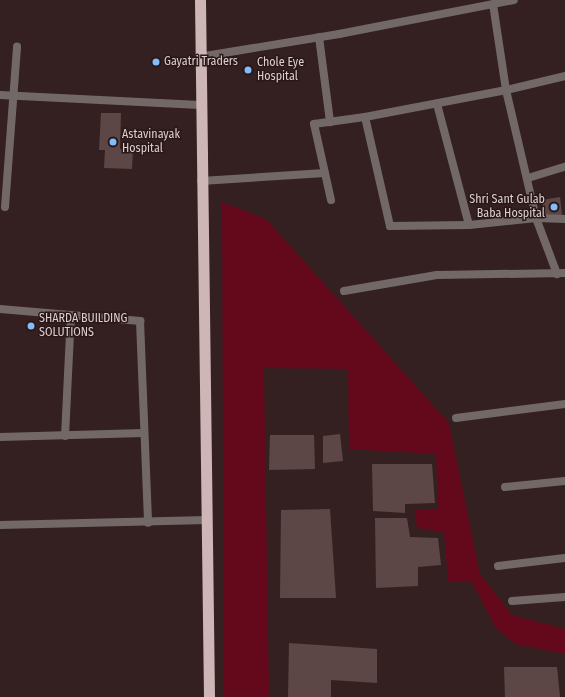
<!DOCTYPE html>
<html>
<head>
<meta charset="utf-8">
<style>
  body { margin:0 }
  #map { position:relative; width:565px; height:697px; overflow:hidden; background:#352021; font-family:"Fira Sans Condensed",sans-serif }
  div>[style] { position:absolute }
  .green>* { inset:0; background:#64091c }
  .building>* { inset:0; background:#5d4646 }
  .minor>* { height:8px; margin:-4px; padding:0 4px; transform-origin:4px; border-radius:4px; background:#736868 }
  .trunk>* { height:11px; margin:-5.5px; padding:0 5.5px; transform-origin:5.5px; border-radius:5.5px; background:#cfb6b6 }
  .dots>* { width:11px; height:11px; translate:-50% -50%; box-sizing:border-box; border:2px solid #2a1718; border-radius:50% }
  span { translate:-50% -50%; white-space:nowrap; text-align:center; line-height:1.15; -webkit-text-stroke:3px #2a1718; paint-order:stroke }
  .poi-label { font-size:12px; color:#ddcfcf }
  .left { translate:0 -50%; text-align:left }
  .right { translate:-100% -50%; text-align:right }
</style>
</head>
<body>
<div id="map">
  <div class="green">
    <i style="clip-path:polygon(222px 202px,266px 219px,449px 423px,480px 574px,512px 615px,565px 629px,565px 654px,515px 644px,496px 628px,471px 581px,448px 582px,444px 532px,417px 528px,414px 509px,438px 509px,436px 454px,349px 449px,348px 369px,264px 368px,269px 697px,224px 697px)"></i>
  </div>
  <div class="building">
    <i style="clip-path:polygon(101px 113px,121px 113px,120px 149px,133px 149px,132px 169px,104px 168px,105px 150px,99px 150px)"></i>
    <i style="clip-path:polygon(560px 197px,562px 215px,545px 218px,542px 200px)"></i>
    <i style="clip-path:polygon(340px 434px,343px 461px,323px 463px,323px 436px)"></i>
    <i style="clip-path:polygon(270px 435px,314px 435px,315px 469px,269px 470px)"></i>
    <i style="clip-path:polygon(372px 464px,432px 464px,435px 503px,405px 504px,405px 513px,373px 511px)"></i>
    <i style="clip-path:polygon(330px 509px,336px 598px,280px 598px,281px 510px)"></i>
    <i style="clip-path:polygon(375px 518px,407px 518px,410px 537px,438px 538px,441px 565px,418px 567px,418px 586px,376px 588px)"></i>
    <i style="clip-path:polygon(289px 643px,377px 649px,377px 683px,331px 680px,331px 697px,288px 697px)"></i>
    <i style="clip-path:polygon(504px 667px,557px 667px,560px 697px,505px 697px)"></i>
  </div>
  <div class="minor">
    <i style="left:493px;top:4px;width:87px;rotate:81.4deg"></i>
    <i style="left:506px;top:90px;width:131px;rotate:76.8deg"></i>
    <i style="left:536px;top:218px;width:67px;rotate:174deg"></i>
    <i style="left:469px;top:225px;width:79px;rotate:179.3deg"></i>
    <i style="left:390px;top:226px;width:112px;rotate:-102.9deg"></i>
    <i style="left:365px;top:117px;width:144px;rotate:-10.8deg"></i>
    <i style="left:506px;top:90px;width:61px;rotate:-13.3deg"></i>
    <i style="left:319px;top:37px;width:86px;rotate:82.6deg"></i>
    <i style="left:199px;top:57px;width:142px;rotate:-9.3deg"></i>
    <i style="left:339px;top:34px;width:178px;rotate:-11deg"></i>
    <i style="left:0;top:95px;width:200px;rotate:2.9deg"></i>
    <i style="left:437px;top:104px;width:125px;rotate:75.2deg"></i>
    <i style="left:528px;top:178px;width:39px;rotate:-17deg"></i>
    <i style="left:201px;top:181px;width:124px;rotate:-3.7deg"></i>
    <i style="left:331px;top:200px;width:78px;rotate:-102.6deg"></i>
    <i style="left:314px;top:124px;width:51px;rotate:-7.8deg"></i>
    <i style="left:5px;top:207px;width:161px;rotate:-85.7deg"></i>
    <i style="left:536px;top:218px;width:60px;rotate:69.4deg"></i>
    <i style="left:536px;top:218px;width:29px;rotate:2deg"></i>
    <i style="left:344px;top:291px;width:94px;rotate:-9.8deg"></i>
    <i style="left:437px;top:275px;width:128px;rotate:-0.9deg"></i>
    <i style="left:0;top:309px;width:141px;rotate:4.9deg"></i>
    <i style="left:140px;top:321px;width:202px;rotate:87.7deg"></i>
    <i style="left:456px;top:418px;width:110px;rotate:-7.3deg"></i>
    <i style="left:65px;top:436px;width:121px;rotate:-87.2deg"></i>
    <i style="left:0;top:437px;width:144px;rotate:-1.6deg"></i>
    <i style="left:505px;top:487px;width:60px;rotate:-5.7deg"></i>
    <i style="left:0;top:525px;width:208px;rotate:-1.4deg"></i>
    <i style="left:498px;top:566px;width:67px;rotate:-6.8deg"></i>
    <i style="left:512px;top:601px;width:53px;rotate:-4.3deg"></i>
  </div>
  <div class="trunk">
    <i style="left:200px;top:0;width:697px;rotate:89.26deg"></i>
  </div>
  <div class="dots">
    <i style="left:156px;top:62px;background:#83bcfa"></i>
    <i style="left:248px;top:70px;background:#83bcfa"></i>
    <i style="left:113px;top:142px;background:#83bcfa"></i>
    <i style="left:554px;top:207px;background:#83bcfa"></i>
    <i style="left:31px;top:326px;background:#83bcfa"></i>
  </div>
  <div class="poi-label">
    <span class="left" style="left:164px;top:62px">Gayatri Traders</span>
    <span class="left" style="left:257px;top:70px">Chole Eye<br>Hospital</span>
    <span class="left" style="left:122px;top:142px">Astavinayak<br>Hospital</span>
    <span class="right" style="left:545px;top:207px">Shri Sant Gulab<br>Baba Hospital</span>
    <span class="left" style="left:39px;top:326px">SHARDA BUILDING<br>SOLUTIONS</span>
  </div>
</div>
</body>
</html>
